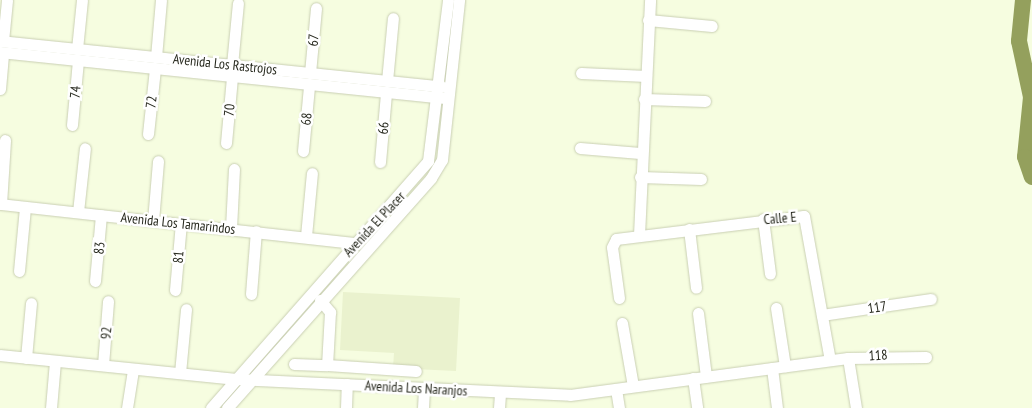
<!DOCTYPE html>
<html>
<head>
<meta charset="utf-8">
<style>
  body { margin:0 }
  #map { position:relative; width:1032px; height:408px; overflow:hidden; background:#f6fde0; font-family:"PT Sans Narrow",sans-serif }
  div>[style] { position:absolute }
  .built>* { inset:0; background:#eaf2ce }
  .river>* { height:16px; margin:-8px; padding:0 8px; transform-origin:8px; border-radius:8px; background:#94a05d }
  .roads { filter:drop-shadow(0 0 1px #c9cfb3) drop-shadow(0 0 1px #c9cfb3) }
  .minor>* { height:11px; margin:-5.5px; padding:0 5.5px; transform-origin:5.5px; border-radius:5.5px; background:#fff }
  span { translate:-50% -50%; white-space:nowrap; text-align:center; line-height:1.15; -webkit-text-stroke:5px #fff; paint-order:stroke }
  .street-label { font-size:14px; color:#27291e }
</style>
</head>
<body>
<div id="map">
  <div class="built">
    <i style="clip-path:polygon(343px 292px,460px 298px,456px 371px,393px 368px,394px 353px,340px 350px)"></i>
  </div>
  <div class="river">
    <i style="left:1023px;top:0;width:41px;rotate:95.6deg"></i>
    <i style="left:1019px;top:41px;width:57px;rotate:77.9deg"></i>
    <i style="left:1031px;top:97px;width:60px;rotate:95.7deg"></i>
    <i style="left:1025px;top:157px;width:21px;rotate:71deg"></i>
  </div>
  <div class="roads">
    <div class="minor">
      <i style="left:648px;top:20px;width:64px;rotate:5.4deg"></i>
      <i style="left:0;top:41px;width:445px;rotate:5.9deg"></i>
      <i style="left:3px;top:41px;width:41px;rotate:-84.4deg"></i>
      <i style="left:77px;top:49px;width:49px;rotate:-84.2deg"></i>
      <i style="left:0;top:52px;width:445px;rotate:5.9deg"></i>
      <i style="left:156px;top:57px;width:57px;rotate:-85deg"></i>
      <i style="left:232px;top:65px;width:62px;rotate:-84.5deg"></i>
      <i style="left:310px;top:73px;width:65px;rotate:-84.7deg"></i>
      <i style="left:581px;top:73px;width:65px;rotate:2.6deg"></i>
      <i style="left:387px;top:81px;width:63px;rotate:-84.6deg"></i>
      <i style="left:0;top:89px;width:36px;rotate:-85deg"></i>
      <i style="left:644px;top:99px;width:61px;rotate:1.9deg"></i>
      <i style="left:72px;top:125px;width:65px;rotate:-84.7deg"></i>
      <i style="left:148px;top:134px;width:65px;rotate:-83.9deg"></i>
      <i style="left:226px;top:143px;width:66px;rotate:-84.8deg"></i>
      <i style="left:580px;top:148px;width:60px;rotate:4.8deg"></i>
      <i style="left:303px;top:151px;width:65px;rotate:-84.7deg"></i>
      <i style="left:380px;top:162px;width:68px;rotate:-85deg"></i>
      <i style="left:640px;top:177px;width:61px;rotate:1.9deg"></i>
      <i style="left:0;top:204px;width:357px;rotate:6.3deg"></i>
      <i style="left:1px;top:204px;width:64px;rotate:-86.4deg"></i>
      <i style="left:78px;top:212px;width:64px;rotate:-83.8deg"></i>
      <i style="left:763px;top:219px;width:55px;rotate:82.7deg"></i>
      <i style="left:153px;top:221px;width:60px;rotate:-85.2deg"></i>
      <i style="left:231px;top:228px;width:59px;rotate:-87.1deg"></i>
      <i style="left:689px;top:229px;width:59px;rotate:83.2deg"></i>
      <i style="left:639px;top:235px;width:235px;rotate:-87.3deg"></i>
      <i style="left:306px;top:236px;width:63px;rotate:-84.6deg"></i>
      <i style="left:19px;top:271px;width:64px;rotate:-84.6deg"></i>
      <i style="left:95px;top:281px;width:66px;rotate:-84.8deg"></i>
      <i style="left:175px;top:290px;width:67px;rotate:-84.9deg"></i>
      <i style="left:251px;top:294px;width:63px;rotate:-85.5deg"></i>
      <i style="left:619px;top:298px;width:51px;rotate:-97.8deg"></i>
      <i style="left:612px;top:247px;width:9px;rotate:-63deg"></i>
      <i style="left:616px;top:239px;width:189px;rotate:-7deg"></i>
      <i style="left:804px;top:216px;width:146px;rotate:79.8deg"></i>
      <i style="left:320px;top:300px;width:16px;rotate:50deg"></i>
      <i style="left:330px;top:312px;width:53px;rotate:93.2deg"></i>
      <i style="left:327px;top:365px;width:89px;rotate:3.9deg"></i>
      <i style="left:776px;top:308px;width:59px;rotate:81.2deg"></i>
      <i style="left:698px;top:313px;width:64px;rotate:82.8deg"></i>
      <i style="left:822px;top:315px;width:110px;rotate:-8.4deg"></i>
      <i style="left:622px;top:323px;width:64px;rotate:80.1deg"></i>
      <i style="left:0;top:355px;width:237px;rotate:5.8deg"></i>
      <i style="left:236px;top:379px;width:334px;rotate:2.7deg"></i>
      <i style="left:570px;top:395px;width:280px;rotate:-7.6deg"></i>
      <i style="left:848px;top:358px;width:78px;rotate:-0.7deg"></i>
      <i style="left:26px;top:358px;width:55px;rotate:-84.8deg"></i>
      <i style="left:848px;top:358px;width:51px;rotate:80.9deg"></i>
      <i style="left:294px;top:364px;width:33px;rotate:2deg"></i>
      <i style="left:103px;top:365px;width:64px;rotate:-85.5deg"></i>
      <i style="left:772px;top:368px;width:40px;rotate:82.9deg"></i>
      <i style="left:180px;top:373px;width:64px;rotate:-84.6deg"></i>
      <i style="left:693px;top:378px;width:30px;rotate:82deg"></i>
      <i style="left:616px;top:389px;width:19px;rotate:81deg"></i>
      <i style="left:51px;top:408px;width:47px;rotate:-85.1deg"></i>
      <i style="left:127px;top:408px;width:39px;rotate:-81deg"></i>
      <i style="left:211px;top:408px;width:329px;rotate:-48.7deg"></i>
      <i style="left:428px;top:161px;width:162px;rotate:-82.9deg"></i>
      <i style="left:227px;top:408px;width:307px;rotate:-48.4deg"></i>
      <i style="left:431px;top:178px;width:21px;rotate:-59deg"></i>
      <i style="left:442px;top:160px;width:161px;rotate:-83.9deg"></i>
      <i style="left:346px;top:408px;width:24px;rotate:-88deg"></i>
      <i style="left:423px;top:408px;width:20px;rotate:-87deg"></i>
      <i style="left:499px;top:408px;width:16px;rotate:-86deg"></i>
    </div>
  </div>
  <div class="street-label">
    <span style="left:313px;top:40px;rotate:-85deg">67</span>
    <span style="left:225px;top:64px;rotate:6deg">Avenida Los Rastrojos</span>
    <span style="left:75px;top:92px;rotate:-85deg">74</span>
    <span style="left:151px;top:102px;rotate:-84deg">72</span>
    <span style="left:229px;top:110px;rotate:-85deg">70</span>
    <span style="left:306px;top:119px;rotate:-84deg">68</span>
    <span style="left:383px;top:128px;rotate:-85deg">66</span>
    <span style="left:780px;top:218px;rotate:-5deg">Calle E</span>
    <span style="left:178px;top:223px;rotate:6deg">Avenida Los Tamarindos</span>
    <span style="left:374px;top:224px;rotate:-47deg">Avenida El Placer</span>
    <span style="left:99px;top:248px;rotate:-84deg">83</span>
    <span style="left:178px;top:257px;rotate:-85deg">81</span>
    <span style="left:877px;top:307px;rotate:-9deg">117</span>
    <span style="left:106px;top:333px;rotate:-85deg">92</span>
    <span style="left:878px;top:355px;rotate:-4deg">118</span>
    <span style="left:416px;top:388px;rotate:3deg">Avenida Los Naranjos</span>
  </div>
</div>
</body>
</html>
